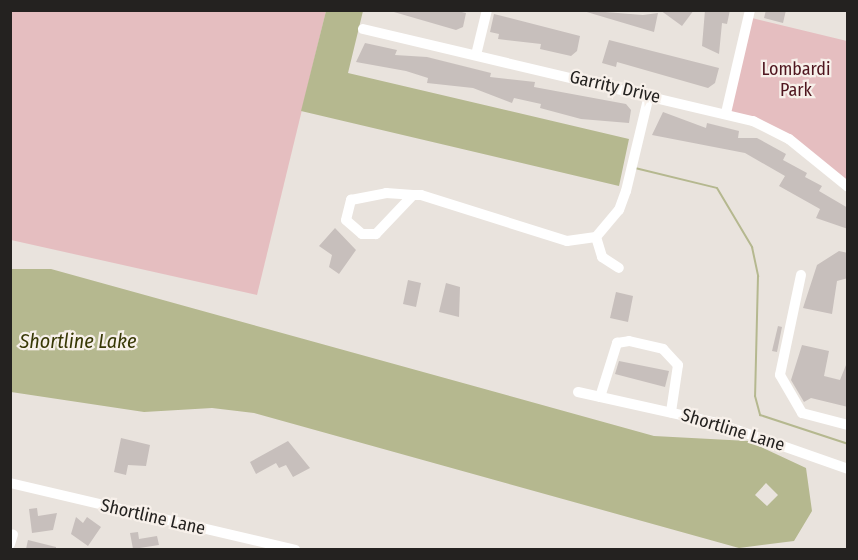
<!DOCTYPE html>
<html>
<head>
<meta charset="utf-8">
<style>
  body { margin:0 }
  #map { position:relative; width:858px; height:560px; overflow:hidden; background:#e9e3dd; font-family:"Fira Sans Condensed",sans-serif }
  div>[style] { position:absolute }
  .green>* { inset:0; background:#e5bec0 }
  .water>* { inset:0; background:#b5b88f }
  .stream>* { height:2px; margin:-1px; padding:0 1px; transform-origin:1px; border-radius:1px; background:#b5b88f }
  .building>* { inset:0; background:#c7bfbc }
  .minor>* { height:10px; margin:-5px; padding:0 5px; transform-origin:5px; border-radius:5px; background:#fff }
  span { translate:-50% -50%; white-space:nowrap; text-align:center; line-height:1.15; -webkit-text-stroke:4.5px #f7f0ea; paint-order:stroke }
  .park-label { font-size:18px; color:#4f161f }
  .street-label { font-size:18px; color:#242220 }
  .water-label { font-size:20px; color:#373805; font-style:italic }
  .frame { position:absolute; inset:0; border:12px solid #242220; pointer-events:none }
</style>
</head>
<body>
<div id="map">
  <div class="green">
    <i style="clip-path:polygon(11px 11px,326px 11px,257px 295px,11px 240px)"></i>
    <i style="clip-path:polygon(748px 17px,847px 41px,847px 183px,801px 143px,726px 113px)"></i>
  </div>
  <div class="water">
    <i style="clip-path:polygon(326px 11px,363px 11px,348px 73px,629px 139px,619px 186px,301px 111px)"></i>
    <i style="clip-path:polygon(evenodd,11px 269px,51px 269px,654px 436px,748px 441px,806px 468px,812px 511px,794px 541px,739px 548px,254px 413px,212px 408px,144px 412px,11px 392px,11px 269px,766px 483px,778px 495px,767px 506px,755px 495px,766px 483px)"></i>
  </div>
  <div class="stream">
    <i style="left:635px;top:168px;width:84px;rotate:13.7deg"></i>
    <i style="left:717px;top:188px;width:69px;rotate:59.3deg"></i>
    <i style="left:752px;top:247px;width:30px;rotate:78deg"></i>
    <i style="left:758px;top:276px;width:120px;rotate:91.4deg"></i>
    <i style="left:755px;top:396px;width:20px;rotate:75deg"></i>
    <i style="left:760px;top:415px;width:93px;rotate:18.2deg"></i>
  </div>
  <div class="building">
    <i style="clip-path:polygon(387px 10px,453px 10px,466px 13px,463px 27px,456px 30px)"></i>
    <i style="clip-path:polygon(580px 10px,643px 15px,658px 13px,654px 32px)"></i>
    <i style="clip-path:polygon(660px 10px,694px 10px,682px 26px)"></i>
    <i style="clip-path:polygon(705px 10px,730px 10px,727px 24px,722px 23px,719px 54px,702px 46px)"></i>
    <i style="clip-path:polygon(766px 10px,786px 10px,783px 23px,764px 18px)"></i>
    <i style="clip-path:polygon(494px 14px,580px 36px,577px 51px,571px 56px,540px 49px,541px 44px,498px 39px,499px 34px,490px 32px)"></i>
    <i style="clip-path:polygon(609px 40px,719px 68px,715px 83px,708px 88px,617px 62px,616px 67px,602px 63px)"></i>
    <i style="clip-path:polygon(365px 43px,397px 50px,395px 55px,427px 57px,491px 73px,490px 77px,535px 82px,534px 87px,626px 104px,631px 110px,629px 123px,581px 119px,540px 108px,541px 104px,514px 98px,512px 103px,473px 88px,427px 83px,428px 78px,406px 71px,356px 62px)"></i>
    <i style="clip-path:polygon(663px 112px,706px 128px,707px 123px,739px 131px,738px 138px,757px 138px,786px 154px,783px 160px,807px 173px,805px 177px,822px 186px,819px 191px,848px 208px,848px 229px,816px 218px,820px 209px,779px 186px,785px 176px,745px 153px,652px 135px)"></i>
    <i style="clip-path:polygon(335px 228px,356px 250px,339px 274px,329px 267px,332px 255px,319px 246px)"></i>
    <i style="clip-path:polygon(839px 251px,848px 253px,848px 278px,837px 281px,832px 314px,803px 308px,817px 265px)"></i>
    <i style="clip-path:polygon(408px 280px,421px 283px,416px 307px,403px 304px)"></i>
    <i style="clip-path:polygon(446px 283px,460px 287px,459px 317px,439px 312px)"></i>
    <i style="clip-path:polygon(616px 292px,633px 296px,628px 322px,610px 318px)"></i>
    <i style="clip-path:polygon(778px 326px,782px 327px,777px 352px,772px 351px)"></i>
    <i style="clip-path:polygon(802px 345px,829px 351px,824px 376px,840px 380px,848px 360px,848px 407px,811px 398px,804px 402px,791px 380px)"></i>
    <i style="clip-path:polygon(619px 361px,669px 371px,665px 387px,615px 374px)"></i>
    <i style="clip-path:polygon(121px 438px,150px 445px,146px 466px,128px 465px,126px 475px,114px 472px)"></i>
    <i style="clip-path:polygon(288px 441px,310px 468px,293px 477px,286px 465px,279px 468px,276px 463px,256px 474px,250px 462px)"></i>
    <i style="clip-path:polygon(37px 508px,38px 516px,57px 513px,53px 530px,32px 533px,29px 509px)"></i>
    <i style="clip-path:polygon(76px 517px,83px 523px,87px 517px,101px 527px,88px 546px,71px 534px)"></i>
    <i style="clip-path:polygon(138px 532px,139px 539px,157px 536px,159px 545px,133px 549px,130px 533px)"></i>
    <i style="clip-path:polygon(28px 540px,56px 547px,56px 549px,26px 549px)"></i>
  </div>
  <div class="minor">
    <i style="left:363px;top:29px;width:401px;rotate:13.3deg"></i>
    <i style="left:753px;top:121px;width:40px;rotate:26.6deg"></i>
    <i style="left:789px;top:139px;width:76px;rotate:39.1deg"></i>
    <i style="left:476px;top:55px;width:46px;rotate:-76.3deg"></i>
    <i style="left:726px;top:113px;width:106px;rotate:-76.9deg"></i>
    <i style="left:413px;top:195px;width:54px;rotate:133.5deg"></i>
    <i style="left:376px;top:234px;width:14px;rotate:180deg"></i>
    <i style="left:362px;top:234px;width:21px;rotate:-139deg"></i>
    <i style="left:346px;top:220px;width:21px;rotate:-76deg"></i>
    <i style="left:351px;top:200px;width:36px;rotate:-11deg"></i>
    <i style="left:386px;top:193px;width:27px;rotate:4deg"></i>
    <i style="left:413px;top:195px;width:8px"></i>
    <i style="left:421px;top:195px;width:153px;rotate:17.5deg"></i>
    <i style="left:567px;top:241px;width:29px;rotate:-8deg"></i>
    <i style="left:596px;top:237px;width:35px;rotate:-50deg"></i>
    <i style="left:619px;top:210px;width:20px;rotate:-70deg"></i>
    <i style="left:626px;top:191px;width:99px;rotate:-76.5deg"></i>
    <i style="left:596px;top:237px;width:21px;rotate:73deg"></i>
    <i style="left:602px;top:257px;width:20px;rotate:33deg"></i>
    <i style="left:801px;top:275px;width:102px;rotate:101.9deg"></i>
    <i style="left:780px;top:375px;width:44px;rotate:59.9deg"></i>
    <i style="left:802px;top:413px;width:48px;rotate:14.6deg"></i>
    <i style="left:578px;top:392px;width:142px;rotate:12.6deg"></i>
    <i style="left:717px;top:423px;width:139px;rotate:19.3deg"></i>
    <i style="left:600px;top:397px;width:57px;rotate:-72.5deg"></i>
    <i style="left:617px;top:343px;width:12px;rotate:-9deg"></i>
    <i style="left:629px;top:341px;width:35px;rotate:13deg"></i>
    <i style="left:663px;top:349px;width:22px;rotate:47deg"></i>
    <i style="left:678px;top:365px;width:48px;rotate:98.5deg"></i>
    <i style="left:10px;top:483px;width:293px;rotate:13.2deg"></i>
    <i style="left:10px;top:544px;width:10px;rotate:-73deg"></i>
  </div>
  <div class="park-label">
    <span style="left:796px;top:80px">Lombardi<br>Park</span>
  </div>
  <div class="street-label">
    <span style="left:615px;top:87px;rotate:13deg">Garrity Drive</span>
    <span style="left:733px;top:430px;rotate:17deg">Shortline Lane</span>
    <span style="left:153px;top:517px;rotate:13deg">Shortline Lane</span>
  </div>
  <div class="water-label">
    <span style="left:78px;top:341px">Shortline Lake</span>
  </div>
  <div class="frame"></div>
</div>
</body>
</html>
